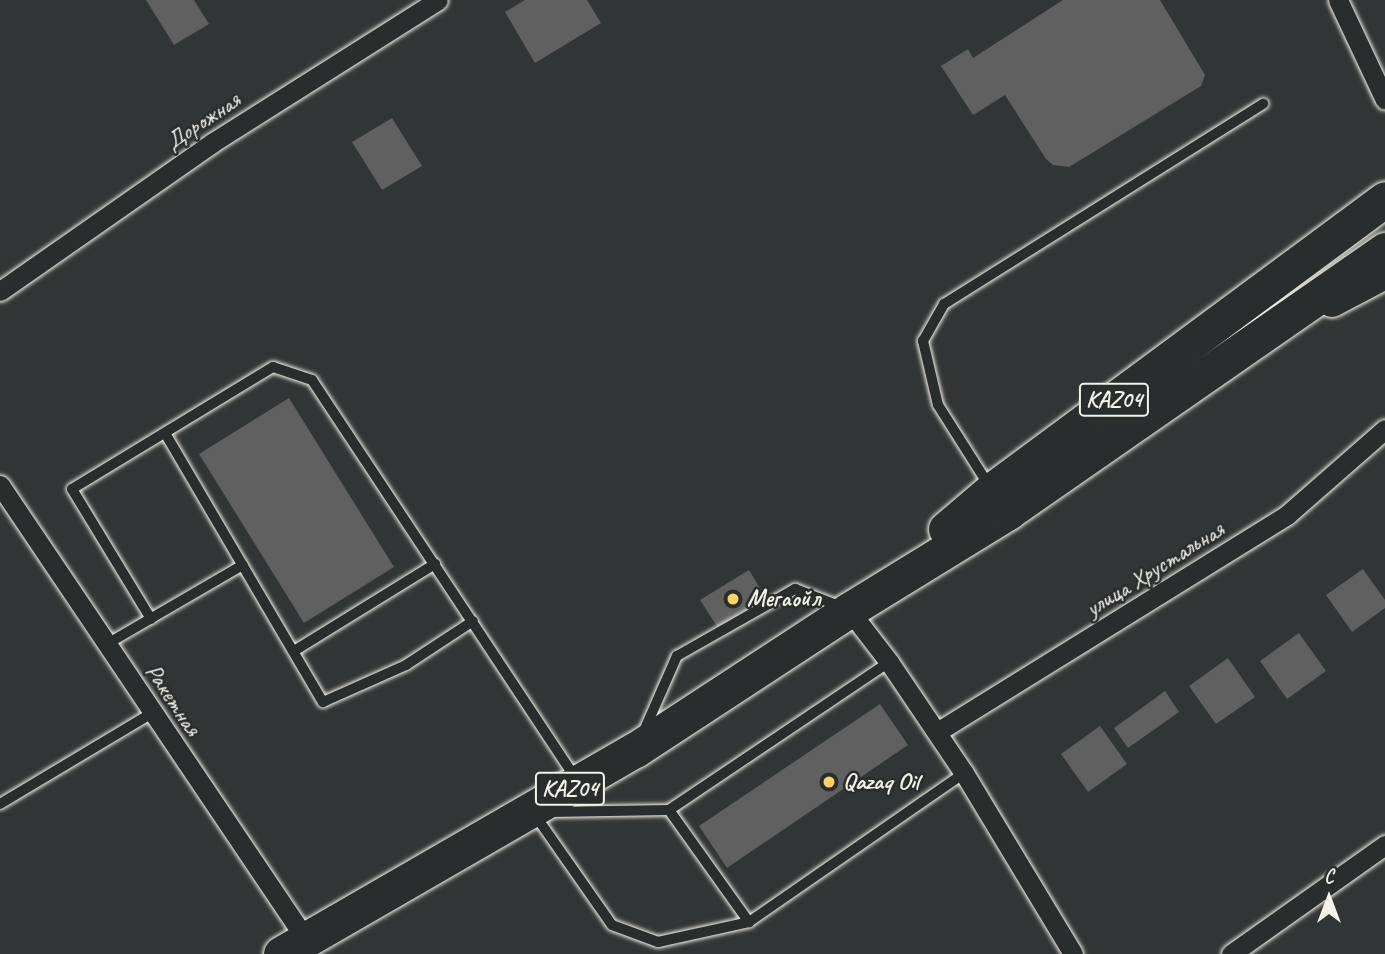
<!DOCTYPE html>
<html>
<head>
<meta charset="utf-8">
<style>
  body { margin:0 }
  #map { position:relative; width:1385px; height:954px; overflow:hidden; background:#323535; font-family:Caveat,sans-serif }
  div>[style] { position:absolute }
  .building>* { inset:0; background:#5f605f }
  .roads { filter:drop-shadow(0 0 2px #f4f1e8) drop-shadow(0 0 2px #f4f1e8) }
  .lane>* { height:10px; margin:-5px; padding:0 5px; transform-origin:5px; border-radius:5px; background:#2a2d2e }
  .street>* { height:19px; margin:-9.5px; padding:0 9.5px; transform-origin:9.5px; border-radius:9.5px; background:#2a2d2e }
  .primary>* { height:30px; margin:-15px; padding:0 15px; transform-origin:15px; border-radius:15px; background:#2a2d2e }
  .highway>* { height:35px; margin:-17.5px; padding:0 17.5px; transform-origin:17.5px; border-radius:17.5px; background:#2a2d2e }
  .dots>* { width:19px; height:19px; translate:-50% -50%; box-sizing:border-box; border:4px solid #2a2d2e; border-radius:50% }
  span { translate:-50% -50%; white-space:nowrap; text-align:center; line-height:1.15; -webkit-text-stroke:5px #2a2d2e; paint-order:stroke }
  .shield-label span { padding:2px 5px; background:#2a2d2e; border:2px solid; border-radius:5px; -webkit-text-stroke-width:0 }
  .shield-label { font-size:23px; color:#f4f1e8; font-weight:700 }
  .street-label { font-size:24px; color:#f4f1e8 }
  .poi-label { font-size:24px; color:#f4f1e8; font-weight:700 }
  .left { translate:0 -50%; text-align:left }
  .north { position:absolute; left:1294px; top:863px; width:70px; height:70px; -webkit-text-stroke:5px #2a2d2e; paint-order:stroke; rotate:0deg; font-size:19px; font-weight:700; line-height:28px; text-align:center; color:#f4f1e8 }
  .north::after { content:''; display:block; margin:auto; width:24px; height:32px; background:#f4f1e8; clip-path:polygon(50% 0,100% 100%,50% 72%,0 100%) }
</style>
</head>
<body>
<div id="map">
  <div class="building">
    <i style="clip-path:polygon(146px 0,194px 0,209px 24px,174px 45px)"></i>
    <i style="clip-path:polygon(525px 0,587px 0,601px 23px,535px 63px,505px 12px)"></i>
    <i style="clip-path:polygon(1063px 0,1160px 0,1205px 75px,1201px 86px,1069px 167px,1053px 165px,1046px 159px,1005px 95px,973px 115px,941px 66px,968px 49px,973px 58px)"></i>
    <i style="clip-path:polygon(392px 118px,422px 166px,382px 190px,352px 142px)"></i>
    <i style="clip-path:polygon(289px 398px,394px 567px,304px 623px,199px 454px)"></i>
    <i style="clip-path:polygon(1363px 569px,1385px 600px,1385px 608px,1352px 632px,1326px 595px)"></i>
    <i style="clip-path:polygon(749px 570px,766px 598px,718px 628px,700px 600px)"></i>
    <i style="clip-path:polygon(1299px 633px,1326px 671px,1287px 699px,1260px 661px)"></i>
    <i style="clip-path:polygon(1228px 658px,1255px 697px,1216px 724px,1189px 686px)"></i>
    <i style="clip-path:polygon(1165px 691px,1179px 712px,1128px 748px,1114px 728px)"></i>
    <i style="clip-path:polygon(880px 704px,908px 745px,727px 868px,699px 826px)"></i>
    <i style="clip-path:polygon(1100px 726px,1127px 764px,1088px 792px,1061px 754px)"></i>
  </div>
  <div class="roads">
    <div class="lane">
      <i style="left:165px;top:433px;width:312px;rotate:59.6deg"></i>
      <i style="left:323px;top:702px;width:91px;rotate:-24deg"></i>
      <i style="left:406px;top:665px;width:80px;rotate:-33.3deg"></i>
      <i style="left:988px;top:484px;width:93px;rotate:-122.3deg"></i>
      <i style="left:938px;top:405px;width:66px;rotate:-103.2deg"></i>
      <i style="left:923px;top:341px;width:43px;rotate:-60.4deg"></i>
      <i style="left:944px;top:304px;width:377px;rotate:-32.1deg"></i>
      <i style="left:151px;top:619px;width:152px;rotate:-121.3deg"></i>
      <i style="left:72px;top:489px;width:235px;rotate:-31.3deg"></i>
      <i style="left:273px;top:367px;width:41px;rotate:18.4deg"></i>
      <i style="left:312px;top:380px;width:476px;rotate:56.5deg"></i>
      <i style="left:107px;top:644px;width:157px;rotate:-30.2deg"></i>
      <i style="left:294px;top:651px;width:166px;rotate:-31.7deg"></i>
      <i style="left:644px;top:731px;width:82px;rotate:-66.3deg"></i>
      <i style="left:677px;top:656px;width:136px;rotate:-29.6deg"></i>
      <i style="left:795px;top:589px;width:47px;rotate:21.1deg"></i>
      <i style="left:0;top:804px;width:177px;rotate:-30.9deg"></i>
      <i style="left:669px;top:810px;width:138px;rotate:54.5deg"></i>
      <i style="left:749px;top:922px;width:262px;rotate:-34.7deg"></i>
      <i style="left:550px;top:812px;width:119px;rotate:-1deg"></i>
      <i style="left:669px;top:810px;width:265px;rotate:-33.9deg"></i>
      <i style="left:535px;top:815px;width:134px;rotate:55deg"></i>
      <i style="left:612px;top:925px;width:49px;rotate:20.3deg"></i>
      <i style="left:658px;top:942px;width:93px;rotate:-12.4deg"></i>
    </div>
    <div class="street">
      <i style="left:1338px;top:0;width:110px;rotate:64.8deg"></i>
      <i style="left:0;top:291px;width:259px;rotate:-34.9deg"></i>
      <i style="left:212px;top:143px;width:267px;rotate:-32.3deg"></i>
      <i style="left:0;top:485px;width:550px;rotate:56.05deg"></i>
      <i style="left:849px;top:610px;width:66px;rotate:52.4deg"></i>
      <i style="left:889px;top:662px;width:134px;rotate:56deg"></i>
      <i style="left:964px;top:773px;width:211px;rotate:58.9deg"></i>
      <i style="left:937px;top:732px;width:413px;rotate:-31.8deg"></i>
      <i style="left:1288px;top:514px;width:129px;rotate:-41.2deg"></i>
      <i style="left:1231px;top:954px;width:189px;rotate:-35.3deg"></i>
    </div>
    <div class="primary">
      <i style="left:1332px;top:302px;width:60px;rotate:-27.8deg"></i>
    </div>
    <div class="highway">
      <i style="left:946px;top:529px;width:60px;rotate:-40.3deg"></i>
      <i style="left:992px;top:490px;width:489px;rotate:-36.5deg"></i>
      <i style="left:281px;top:954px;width:409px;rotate:-30deg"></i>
      <i style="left:635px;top:750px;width:256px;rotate:-33.2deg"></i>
      <i style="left:849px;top:610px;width:187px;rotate:-31.6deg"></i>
      <i style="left:1008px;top:512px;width:459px;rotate:-34.8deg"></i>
    </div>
  </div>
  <div class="dots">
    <i style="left:733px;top:599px;background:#ffd166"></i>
    <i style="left:829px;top:782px;background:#ffd166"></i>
  </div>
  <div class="shield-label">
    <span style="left:1114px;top:400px">KАZ04</span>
    <span style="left:570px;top:789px">KАZ04</span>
  </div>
  <div class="street-label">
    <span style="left:203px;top:121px;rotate:-34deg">Дорожная</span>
    <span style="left:1155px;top:569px;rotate:-32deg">улица Хрустальная</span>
    <span style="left:173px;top:700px;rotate:56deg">Ракетная</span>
  </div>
  <div class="poi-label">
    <span class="left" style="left:747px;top:599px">Мегаойл</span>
    <span class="left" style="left:843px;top:782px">Qazaq Oil</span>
  </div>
  <div class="north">С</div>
</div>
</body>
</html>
